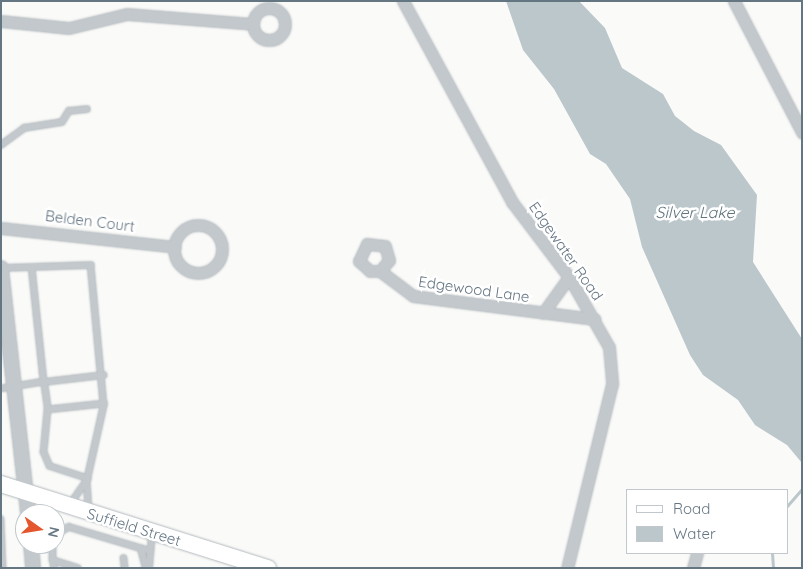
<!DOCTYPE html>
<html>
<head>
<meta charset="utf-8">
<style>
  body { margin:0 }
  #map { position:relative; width:803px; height:569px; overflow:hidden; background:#fafaf8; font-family:Quicksand,sans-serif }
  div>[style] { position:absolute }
  .water>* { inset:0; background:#bbc7cb }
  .stream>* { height:3px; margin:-1.5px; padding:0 1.5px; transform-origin:1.5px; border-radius:1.5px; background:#bbc7cb }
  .roads { filter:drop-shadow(0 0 1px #b3babf) drop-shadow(0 0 1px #b3babf) }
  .service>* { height:5.5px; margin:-2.75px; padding:0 2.75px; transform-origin:2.75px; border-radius:2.75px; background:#c3c8cc }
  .minor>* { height:11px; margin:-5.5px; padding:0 5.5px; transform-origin:5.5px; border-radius:5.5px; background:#c3c8cc }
  .minor>.ring { margin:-5.5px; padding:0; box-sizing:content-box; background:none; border:11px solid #c3c8cc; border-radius:50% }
  .tertiary>* { height:14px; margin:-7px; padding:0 7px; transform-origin:7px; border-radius:7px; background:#c3c8cc }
  .secondary>* { height:16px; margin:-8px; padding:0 8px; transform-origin:8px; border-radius:8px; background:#fff }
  span { translate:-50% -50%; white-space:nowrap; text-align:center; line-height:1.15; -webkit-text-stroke:5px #fff; paint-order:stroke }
  .street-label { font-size:15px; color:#657683 }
  .water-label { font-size:16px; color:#60757c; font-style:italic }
  .frame { position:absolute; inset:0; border:2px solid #657683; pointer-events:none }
  .legend { position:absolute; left:626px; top:489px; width:162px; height:65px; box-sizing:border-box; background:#fff; border:1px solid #c1c8cd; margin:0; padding:6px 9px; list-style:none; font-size:15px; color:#657683 }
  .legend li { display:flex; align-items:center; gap:10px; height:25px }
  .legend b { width:25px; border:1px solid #c1c8cd }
  .north { position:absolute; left:15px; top:504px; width:50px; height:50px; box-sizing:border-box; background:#fff; border:1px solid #c1c8cd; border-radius:50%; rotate:103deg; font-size:14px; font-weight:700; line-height:20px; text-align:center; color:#657683 }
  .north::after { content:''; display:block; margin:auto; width:18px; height:22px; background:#e4572e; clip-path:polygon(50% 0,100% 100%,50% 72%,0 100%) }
</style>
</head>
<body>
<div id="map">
  <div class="water">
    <i style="clip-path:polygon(506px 1px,579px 1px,605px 28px,622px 68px,663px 94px,675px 116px,694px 131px,721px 145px,757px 195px,753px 262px,802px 339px,802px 463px,787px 445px,755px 425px,738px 400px,703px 375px,690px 355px,642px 247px,630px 199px,606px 164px,590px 154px,554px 89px,523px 50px)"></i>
  </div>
  <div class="stream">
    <i style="left:787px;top:506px;width:23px;rotate:-49deg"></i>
    <i style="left:772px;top:553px;width:15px;rotate:86deg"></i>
  </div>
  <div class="roads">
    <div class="service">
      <i style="left:1px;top:145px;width:29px;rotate:-36deg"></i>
      <i style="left:24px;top:128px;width:38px;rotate:-9deg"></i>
      <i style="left:62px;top:122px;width:13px;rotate:-58deg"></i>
      <i style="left:69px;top:111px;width:18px;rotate:-6deg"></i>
      <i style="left:32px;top:267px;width:59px;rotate:-1.9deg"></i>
      <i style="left:91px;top:265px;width:140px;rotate:84.7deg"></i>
      <i style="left:1px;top:268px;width:31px;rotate:-2deg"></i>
      <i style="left:32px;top:267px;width:116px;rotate:84deg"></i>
      <i style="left:44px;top:382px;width:44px;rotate:170.8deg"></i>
      <i style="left:48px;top:410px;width:42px;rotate:95.4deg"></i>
      <i style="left:44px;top:452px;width:15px;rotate:67deg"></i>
      <i style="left:50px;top:466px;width:40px;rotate:18deg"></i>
      <i style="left:87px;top:480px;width:78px;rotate:-77.4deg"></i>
      <i style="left:104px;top:404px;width:56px;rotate:173.9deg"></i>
      <i style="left:48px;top:410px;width:28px;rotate:-98deg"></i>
      <i style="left:44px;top:382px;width:60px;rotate:-6.7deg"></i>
      <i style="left:71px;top:503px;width:28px;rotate:-55deg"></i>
      <i style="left:87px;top:480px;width:31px;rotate:86deg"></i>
      <i style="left:1px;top:519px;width:49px;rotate:87.7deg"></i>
      <i style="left:55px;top:535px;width:16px;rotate:-30deg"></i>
      <i style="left:69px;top:527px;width:84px;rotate:16.5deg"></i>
      <i style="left:53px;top:544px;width:16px;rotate:90deg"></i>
      <i style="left:141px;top:548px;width:20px;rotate:75deg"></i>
      <i style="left:124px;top:558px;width:10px;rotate:84deg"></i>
      <i style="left:54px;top:568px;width:8px;rotate:-97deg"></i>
      <i style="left:53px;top:560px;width:26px;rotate:18deg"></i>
      <i style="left:149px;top:568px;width:36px;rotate:-85deg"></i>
    </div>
    <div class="minor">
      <i style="left:403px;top:1px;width:229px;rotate:61.5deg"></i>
      <i style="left:512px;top:202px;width:94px;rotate:52.8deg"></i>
      <i style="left:569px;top:277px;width:81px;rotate:60.3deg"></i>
      <i style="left:609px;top:347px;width:37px;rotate:85deg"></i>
      <i style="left:612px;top:384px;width:189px;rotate:103.7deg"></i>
      <i style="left:734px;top:1px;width:148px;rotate:62.6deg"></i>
      <i class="ring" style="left:253px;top:8px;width:21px;height:21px"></i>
      <i style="left:1px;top:21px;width:68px;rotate:5.9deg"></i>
      <i style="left:69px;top:28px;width:60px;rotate:-13.6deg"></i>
      <i style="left:127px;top:14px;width:126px;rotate:4.5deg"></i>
      <i class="ring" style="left:174px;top:225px;width:37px;height:37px"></i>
      <i style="left:1px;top:228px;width:175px;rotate:6.2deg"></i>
      <i style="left:380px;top:271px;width:10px;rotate:180deg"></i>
      <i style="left:370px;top:271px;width:15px;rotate:-138deg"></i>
      <i style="left:359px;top:261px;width:19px;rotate:-65deg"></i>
      <i style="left:367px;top:244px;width:18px;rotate:6deg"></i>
      <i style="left:385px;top:246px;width:15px;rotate:74deg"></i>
      <i style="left:389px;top:260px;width:14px;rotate:129deg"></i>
      <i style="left:380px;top:271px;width:41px;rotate:37.1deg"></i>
      <i style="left:413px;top:296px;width:183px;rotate:7.2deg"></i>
      <i style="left:543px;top:313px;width:44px;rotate:-54.2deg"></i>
      <i style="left:693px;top:568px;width:16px;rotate:-75deg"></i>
    </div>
    <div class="tertiary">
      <i style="left:1px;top:268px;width:247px;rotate:83.7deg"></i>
      <i style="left:31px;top:544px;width:24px;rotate:85deg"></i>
    </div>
    <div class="secondary">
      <i style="left:1px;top:484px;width:280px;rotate:17.5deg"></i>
    </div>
  </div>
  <div class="street-label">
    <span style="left:90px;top:221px;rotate:7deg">Belden Court</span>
    <span style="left:566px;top:251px;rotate:55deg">Edgewater Road</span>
    <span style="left:474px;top:289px;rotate:8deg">Edgewood Lane</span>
    <span style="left:134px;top:527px;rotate:17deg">Suffield Street</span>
  </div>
  <div class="water-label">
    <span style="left:695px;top:212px">Silver Lake</span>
  </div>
  <div class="frame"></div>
  <ul class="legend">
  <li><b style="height:6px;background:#fff"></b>Road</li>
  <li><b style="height:14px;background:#bbc7cb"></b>Water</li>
  </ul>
  <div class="north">N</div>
</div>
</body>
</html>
